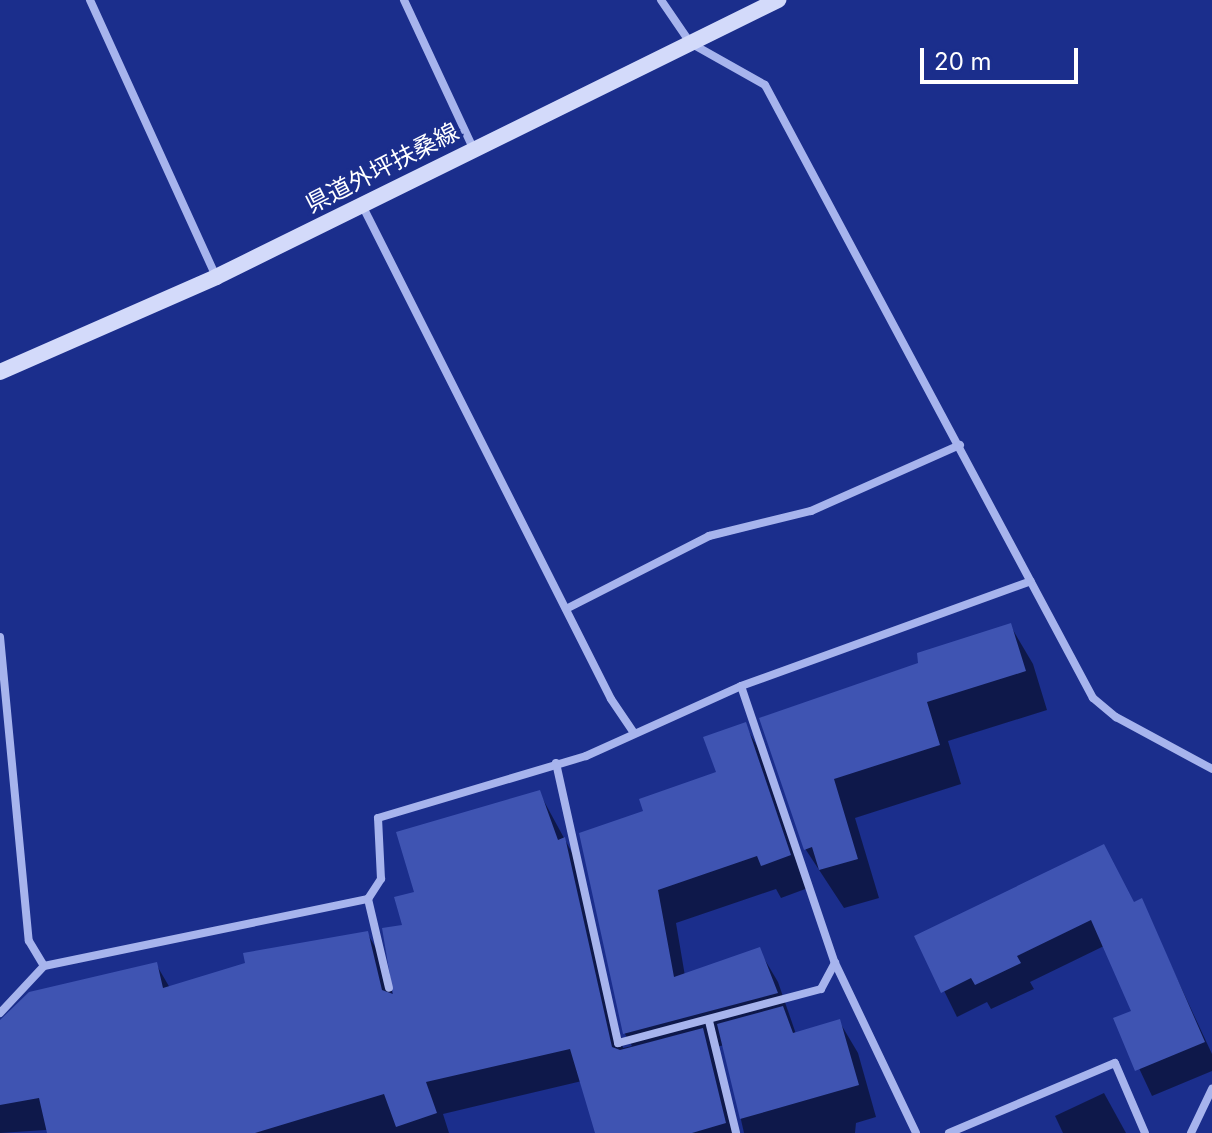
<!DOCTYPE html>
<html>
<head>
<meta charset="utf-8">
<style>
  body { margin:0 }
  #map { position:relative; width:1212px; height:1133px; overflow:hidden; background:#1b2e8c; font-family:Inter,"Noto Sans JP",sans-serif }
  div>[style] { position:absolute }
  .shadow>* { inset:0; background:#0007 }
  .building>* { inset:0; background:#3f54b2 }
  .street>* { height:8px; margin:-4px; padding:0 4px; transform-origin:4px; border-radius:4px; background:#a7b4ed }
  .secondary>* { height:16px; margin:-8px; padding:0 8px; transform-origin:8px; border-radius:8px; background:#d3dafa }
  span { translate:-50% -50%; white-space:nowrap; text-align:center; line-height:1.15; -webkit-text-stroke:6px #1b2e8c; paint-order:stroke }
  .street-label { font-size:24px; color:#fff }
  .scale { position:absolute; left:920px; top:48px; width:158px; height:36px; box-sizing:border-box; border:4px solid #fff; border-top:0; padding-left:10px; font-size:24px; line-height:28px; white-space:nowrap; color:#fff; -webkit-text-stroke:6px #1b2e8c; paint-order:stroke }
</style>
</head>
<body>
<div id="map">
  <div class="shadow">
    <i style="clip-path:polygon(1010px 625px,1033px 664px,1047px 710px,948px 741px,961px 784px,855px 818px,879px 898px,844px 908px,806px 850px,762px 719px,920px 664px)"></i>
    <i style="clip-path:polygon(745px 725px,764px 758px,808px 888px,781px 898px,776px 889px,676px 923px,685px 976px,759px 950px,778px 982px,796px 1034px,839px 1021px,858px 1053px,876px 1117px,856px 1123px,855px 1133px,744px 1133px,724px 1045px,713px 1048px,738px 1133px,597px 1133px,582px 1081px,443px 1114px,449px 1133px,131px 1133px,156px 964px,170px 988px,367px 933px,386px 965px,393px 996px,405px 927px,416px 893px,539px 792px,582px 871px,623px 1048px,632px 1046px,625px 1034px,581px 834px,646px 812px,718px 773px)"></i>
    <i style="clip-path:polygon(1141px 901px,1212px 1054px,1212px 1071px,1152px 1096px,1116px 1019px,1133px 1012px,1104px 946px,1030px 982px,1034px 989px,991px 1009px,987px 1002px,957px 1017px,917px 936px)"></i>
    <i style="clip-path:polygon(0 1047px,76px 1128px,0 1133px)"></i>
    <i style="clip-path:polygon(1104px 1093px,1126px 1133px,1063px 1133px,1055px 1116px)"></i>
  </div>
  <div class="building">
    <i style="clip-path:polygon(1011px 623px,1026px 671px,927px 702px,940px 745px,834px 779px,858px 859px,819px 870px,812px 847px,804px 850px,759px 718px,918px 663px,917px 653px)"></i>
    <i style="clip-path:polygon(746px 722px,791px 855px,761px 866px,757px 856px,658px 890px,674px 977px,760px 947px,778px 993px,623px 1034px,579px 833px,643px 811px,639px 799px,716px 772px,703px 737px)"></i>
    <i style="clip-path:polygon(540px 790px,558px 840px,565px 837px,612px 1047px,620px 1050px,703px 1028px,726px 1123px,692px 1133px,595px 1133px,570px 1049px,426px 1082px,437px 1113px,396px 1127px,384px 1094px,255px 1133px,47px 1133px,39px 1098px,0 1105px,0 1020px,29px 992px,157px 962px,163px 988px,245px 963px,243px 953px,368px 931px,382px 990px,393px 994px,382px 928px,402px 925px,394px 897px,414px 892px,396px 832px)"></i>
    <i style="clip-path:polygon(1104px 844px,1134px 902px,1142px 898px,1205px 1042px,1135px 1071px,1113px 1018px,1131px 1011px,1091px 920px,1017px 956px,1021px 963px,975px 985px,971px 978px,941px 993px,914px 936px)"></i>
    <i style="clip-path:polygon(783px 1006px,793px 1033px,840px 1019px,859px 1085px,740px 1119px,717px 1024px)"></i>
  </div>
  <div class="street">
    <i style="left:90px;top:0;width:304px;rotate:65.5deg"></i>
    <i style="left:404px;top:0;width:163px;rotate:65deg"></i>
    <i style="left:661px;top:0;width:50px;rotate:55.7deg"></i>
    <i style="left:694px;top:45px;width:81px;rotate:29.4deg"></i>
    <i style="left:765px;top:85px;width:695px;rotate:61.85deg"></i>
    <i style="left:1093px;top:698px;width:30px;rotate:40deg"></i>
    <i style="left:1116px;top:717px;width:109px;rotate:28.4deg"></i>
    <i style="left:362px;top:205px;width:553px;rotate:63.25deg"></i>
    <i style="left:611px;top:699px;width:41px;rotate:55.9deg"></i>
    <i style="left:566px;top:609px;width:161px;rotate:-27deg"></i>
    <i style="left:709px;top:536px;width:105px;rotate:-13.8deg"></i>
    <i style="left:811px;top:511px;width:163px;rotate:-23.9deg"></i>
    <i style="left:0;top:637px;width:305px;rotate:84.6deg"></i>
    <i style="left:29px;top:941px;width:29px;rotate:59deg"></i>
    <i style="left:741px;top:686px;width:293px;rotate:71.3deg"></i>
    <i style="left:835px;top:963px;width:188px;rotate:64.5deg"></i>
    <i style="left:556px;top:763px;width:287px;rotate:77.5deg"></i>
    <i style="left:618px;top:1043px;width:210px;rotate:-14.9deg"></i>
    <i style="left:821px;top:989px;width:30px;rotate:-62deg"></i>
    <i style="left:368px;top:899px;width:91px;rotate:76.7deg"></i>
    <i style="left:0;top:1013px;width:64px;rotate:-46.9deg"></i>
    <i style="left:44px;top:966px;width:331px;rotate:-11.7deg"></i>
    <i style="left:368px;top:899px;width:24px;rotate:-57deg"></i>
    <i style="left:381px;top:879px;width:61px;rotate:-92.8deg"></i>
    <i style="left:378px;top:818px;width:217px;rotate:-16.6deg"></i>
    <i style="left:586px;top:756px;width:170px;rotate:-24.3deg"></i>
    <i style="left:741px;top:686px;width:308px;rotate:-19.9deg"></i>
    <i style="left:709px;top:1021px;width:115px;rotate:76.4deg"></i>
    <i style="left:949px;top:1133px;width:180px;rotate:-22.9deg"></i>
    <i style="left:1115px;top:1063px;width:76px;rotate:66.8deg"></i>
    <i style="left:1191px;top:1133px;width:49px;rotate:-64.5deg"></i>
  </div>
  <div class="secondary">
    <i style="left:0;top:372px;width:236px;rotate:-23.7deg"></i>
    <i style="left:216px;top:277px;width:627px;rotate:-26.24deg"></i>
  </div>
  <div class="street-label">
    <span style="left:382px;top:168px;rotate:-27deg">県道外坪扶桑線</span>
  </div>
  <div class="scale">20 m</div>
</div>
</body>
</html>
